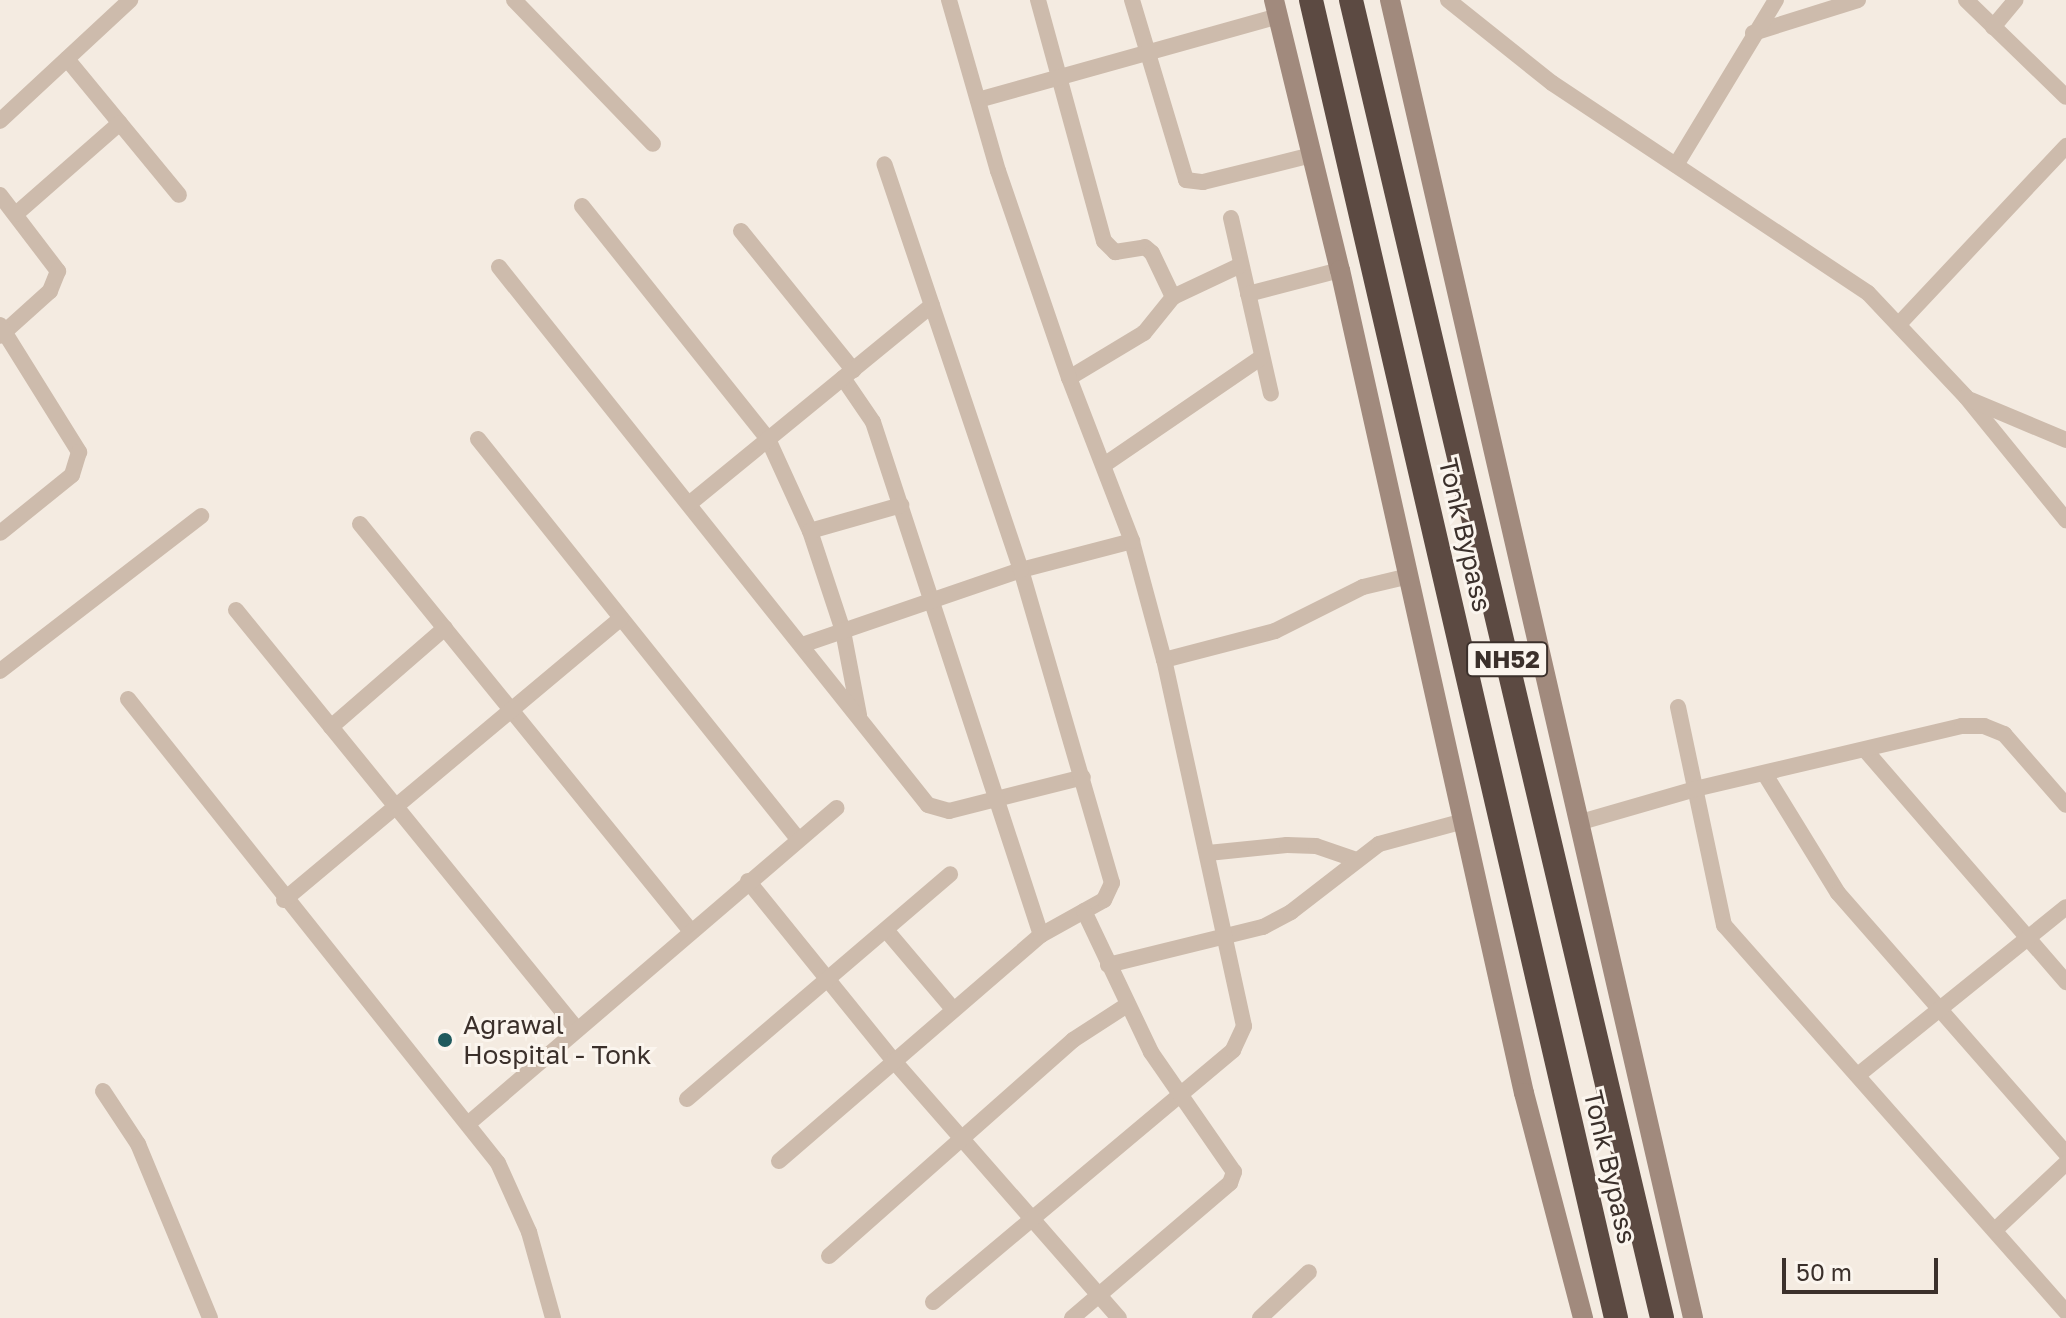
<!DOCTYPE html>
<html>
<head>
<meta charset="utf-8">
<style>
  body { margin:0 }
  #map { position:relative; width:2066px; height:1318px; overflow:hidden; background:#f4ebe1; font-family:"Golos Text",sans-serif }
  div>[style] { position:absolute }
  .street>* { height:16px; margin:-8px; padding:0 8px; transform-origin:8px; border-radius:8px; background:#cdbbac }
  .secondary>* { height:20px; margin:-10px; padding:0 10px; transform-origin:10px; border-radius:10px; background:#a18a7d }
  .highway>* { height:24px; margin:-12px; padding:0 12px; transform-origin:12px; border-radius:12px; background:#5c4a42 }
  .dots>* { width:22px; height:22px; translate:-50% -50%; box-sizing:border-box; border:4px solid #fbf5ee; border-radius:50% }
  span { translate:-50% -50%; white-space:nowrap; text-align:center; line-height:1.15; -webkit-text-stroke:6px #fbf5ee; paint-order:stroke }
  .shield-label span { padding:2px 6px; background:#fbf5ee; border:2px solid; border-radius:6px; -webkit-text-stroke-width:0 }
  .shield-label { font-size:24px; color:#3b302b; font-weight:700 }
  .street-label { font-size:26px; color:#3b302b }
  .poi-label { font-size:26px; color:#3b302b }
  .left { translate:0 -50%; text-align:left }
  .scale { position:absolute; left:1782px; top:1258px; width:156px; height:36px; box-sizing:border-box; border:4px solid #3b302b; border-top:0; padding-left:10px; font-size:24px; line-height:28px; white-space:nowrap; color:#3b302b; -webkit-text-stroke:6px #fbf5ee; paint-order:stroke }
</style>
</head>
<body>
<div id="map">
  <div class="street">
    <i style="left:514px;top:0;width:200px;rotate:46deg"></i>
    <i style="left:1038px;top:0;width:250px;rotate:74.7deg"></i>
    <i style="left:1104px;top:241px;width:16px;rotate:45deg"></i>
    <i style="left:1115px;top:252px;width:30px;rotate:-9deg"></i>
    <i style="left:1145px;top:247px;width:9px;rotate:41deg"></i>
    <i style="left:1152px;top:253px;width:49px;rotate:64.5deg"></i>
    <i style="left:1132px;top:0;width:188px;rotate:73.3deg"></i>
    <i style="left:1186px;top:180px;width:17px;rotate:7deg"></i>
    <i style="left:1203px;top:182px;width:112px;rotate:-13.9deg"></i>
    <i style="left:1448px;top:0;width:133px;rotate:38.6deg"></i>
    <i style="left:1552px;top:83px;width:379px;rotate:33.6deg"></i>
    <i style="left:1868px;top:293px;width:143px;rotate:46.7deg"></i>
    <i style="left:1966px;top:397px;width:159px;rotate:50.9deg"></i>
    <i style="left:1966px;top:0;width:139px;rotate:44.1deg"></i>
    <i style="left:1993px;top:27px;width:35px;rotate:-50deg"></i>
    <i style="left:1753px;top:33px;width:110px;rotate:-17.4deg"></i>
    <i style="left:67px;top:59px;width:176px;rotate:50.5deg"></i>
    <i style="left:978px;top:100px;width:312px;rotate:-15.6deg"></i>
    <i style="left:0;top:121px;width:178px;rotate:-42.9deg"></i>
    <i style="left:1676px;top:165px;width:193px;rotate:-58.8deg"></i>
    <i style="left:0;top:195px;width:96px;rotate:52.7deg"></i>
    <i style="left:58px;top:271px;width:22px;rotate:112deg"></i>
    <i style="left:50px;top:291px;width:67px;rotate:138deg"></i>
    <i style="left:582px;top:206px;width:298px;rotate:51.4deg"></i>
    <i style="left:768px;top:439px;width:101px;rotate:65.5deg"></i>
    <i style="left:810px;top:531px;width:105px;rotate:71.7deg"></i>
    <i style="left:843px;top:631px;width:86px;rotate:79.2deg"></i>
    <i style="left:16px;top:214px;width:138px;rotate:-41.2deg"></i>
    <i style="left:1231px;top:218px;width:180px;rotate:77.2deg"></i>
    <i style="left:741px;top:231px;width:179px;rotate:51.1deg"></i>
    <i style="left:499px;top:267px;width:688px;rotate:51.43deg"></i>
    <i style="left:928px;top:805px;width:22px;rotate:16deg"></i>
    <i style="left:949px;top:811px;width:138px;rotate:-14.2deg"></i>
    <i style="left:1248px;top:294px;width:95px;rotate:-14.6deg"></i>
    <i style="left:1900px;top:323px;width:243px;rotate:-46.8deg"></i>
    <i style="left:0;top:325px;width:150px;rotate:58.1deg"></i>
    <i style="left:79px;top:452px;width:24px;rotate:107deg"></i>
    <i style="left:72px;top:475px;width:92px;rotate:141.1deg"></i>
    <i style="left:843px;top:378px;width:53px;rotate:55.7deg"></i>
    <i style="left:873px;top:422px;width:540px;rotate:71.87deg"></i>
    <i style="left:1069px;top:378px;width:87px;rotate:-31deg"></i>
    <i style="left:1144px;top:333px;width:46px;rotate:-51.1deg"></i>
    <i style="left:1173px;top:297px;width:75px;rotate:-25.2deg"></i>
    <i style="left:1971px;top:400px;width:103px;rotate:22.8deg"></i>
    <i style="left:478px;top:439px;width:512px;rotate:51.34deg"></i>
    <i style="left:1104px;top:465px;width:191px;rotate:-34.4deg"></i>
    <i style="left:689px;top:504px;width:314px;rotate:-39.3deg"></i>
    <i style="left:360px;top:524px;width:523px;rotate:50.9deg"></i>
    <i style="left:810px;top:531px;width:95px;rotate:-15.9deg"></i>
    <i style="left:236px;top:610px;width:539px;rotate:50.88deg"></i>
    <i style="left:802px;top:645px;width:231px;rotate:-18.9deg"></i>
    <i style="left:1021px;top:570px;width:115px;rotate:-14.6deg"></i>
    <i style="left:1164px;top:660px;width:115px;rotate:-14.6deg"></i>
    <i style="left:1275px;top:631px;width:98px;rotate:-26.6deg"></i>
    <i style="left:1363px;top:587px;width:47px;rotate:-13.4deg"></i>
    <i style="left:0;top:671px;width:254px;rotate:-37.6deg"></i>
    <i style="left:128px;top:699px;width:593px;rotate:51.43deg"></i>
    <i style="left:498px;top:1163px;width:76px;rotate:65.8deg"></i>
    <i style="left:529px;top:1232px;width:89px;rotate:74.4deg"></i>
    <i style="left:1678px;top:707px;width:223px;rotate:78.1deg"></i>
    <i style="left:1724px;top:925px;width:516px;rotate:48.53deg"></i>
    <i style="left:331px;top:727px;width:151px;rotate:-41deg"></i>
    <i style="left:1866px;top:751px;width:306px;rotate:49.1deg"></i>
    <i style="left:1766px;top:776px;width:137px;rotate:58.4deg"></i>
    <i style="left:1838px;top:893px;width:346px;rotate:48.8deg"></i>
    <i style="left:1581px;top:822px;width:119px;rotate:-16.1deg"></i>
    <i style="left:1695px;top:789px;width:274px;rotate:-13.3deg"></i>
    <i style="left:1962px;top:726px;width:22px"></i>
    <i style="left:1984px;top:726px;width:22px;rotate:22deg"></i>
    <i style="left:2004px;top:734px;width:94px;rotate:48.9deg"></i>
    <i style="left:1208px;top:853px;width:79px;rotate:-5.8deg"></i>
    <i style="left:1287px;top:845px;width:29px;rotate:2deg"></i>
    <i style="left:1316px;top:846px;width:40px;rotate:18.9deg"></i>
    <i style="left:748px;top:881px;width:230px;rotate:51deg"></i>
    <i style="left:893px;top:1060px;width:343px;rotate:48.8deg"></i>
    <i style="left:284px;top:900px;width:439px;rotate:-39.9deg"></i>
    <i style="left:886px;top:930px;width:104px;rotate:49.7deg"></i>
    <i style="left:1108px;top:965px;width:160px;rotate:-13.8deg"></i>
    <i style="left:1263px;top:927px;width:32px;rotate:-28deg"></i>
    <i style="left:1291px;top:912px;width:111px;rotate:-37.7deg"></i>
    <i style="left:1379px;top:844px;width:88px;rotate:-15.1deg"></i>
    <i style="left:1858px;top:1075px;width:267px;rotate:-38.9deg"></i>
    <i style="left:103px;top:1091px;width:64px;rotate:56.6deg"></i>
    <i style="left:138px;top:1144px;width:188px;rotate:67.5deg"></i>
    <i style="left:687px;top:1099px;width:346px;rotate:-40.5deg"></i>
    <i style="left:469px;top:1123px;width:484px;rotate:-40.6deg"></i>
    <i style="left:779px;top:1161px;width:346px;rotate:-40.8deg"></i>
    <i style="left:1041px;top:935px;width:72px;rotate:-29.1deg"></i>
    <i style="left:1104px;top:900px;width:19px;rotate:-65deg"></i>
    <i style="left:1112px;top:883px;width:326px;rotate:-106.2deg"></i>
    <i style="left:1021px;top:570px;width:428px;rotate:-108.6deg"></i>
    <i style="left:1995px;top:1230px;width:98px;rotate:-43.3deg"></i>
    <i style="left:829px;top:1256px;width:326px;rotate:-41.5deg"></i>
    <i style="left:1073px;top:1040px;width:64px;rotate:-32.9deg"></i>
    <i style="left:933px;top:1302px;width:392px;rotate:-40deg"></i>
    <i style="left:1233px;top:1050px;width:26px;rotate:-65deg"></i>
    <i style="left:1244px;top:1026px;width:375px;rotate:-102.3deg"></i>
    <i style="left:1164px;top:660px;width:123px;rotate:-105.1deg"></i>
    <i style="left:1132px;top:541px;width:175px;rotate:-111.1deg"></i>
    <i style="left:1069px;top:378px;width:219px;rotate:-108.9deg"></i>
    <i style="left:998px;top:171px;width:178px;rotate:-106deg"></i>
    <i style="left:1072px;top:1318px;width:208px;rotate:-40.5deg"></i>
    <i style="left:1230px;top:1183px;width:12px;rotate:-70deg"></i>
    <i style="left:1234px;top:1172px;width:146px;rotate:-124.7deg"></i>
    <i style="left:1151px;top:1052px;width:156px;rotate:-115.4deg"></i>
    <i style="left:1260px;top:1318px;width:67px;rotate:-43.2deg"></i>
  </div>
  <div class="secondary">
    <i style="left:1274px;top:0;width:278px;rotate:76.3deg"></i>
    <i style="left:1340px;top:270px;width:843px;rotate:77.4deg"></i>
    <i style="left:1524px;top:1093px;width:233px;rotate:75.3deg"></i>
    <i style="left:1390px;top:0;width:1352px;rotate:77.05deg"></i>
  </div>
  <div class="highway">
    <i style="left:1311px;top:0;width:1353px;rotate:76.97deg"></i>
    <i style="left:1351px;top:0;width:1354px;rotate:76.72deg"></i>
  </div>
  <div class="dots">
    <i style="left:445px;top:1040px;background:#1f5a5e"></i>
  </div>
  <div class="shield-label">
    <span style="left:1507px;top:659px">NH52</span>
  </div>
  <div class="street-label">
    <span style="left:1465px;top:535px;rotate:77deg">Tonk Bypass</span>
    <span style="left:1610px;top:1167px;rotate:77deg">Tonk Bypass</span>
  </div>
  <div class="poi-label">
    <span class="left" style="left:463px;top:1040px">Agrawal<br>Hospital - Tonk</span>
  </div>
  <div class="scale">50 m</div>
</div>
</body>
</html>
